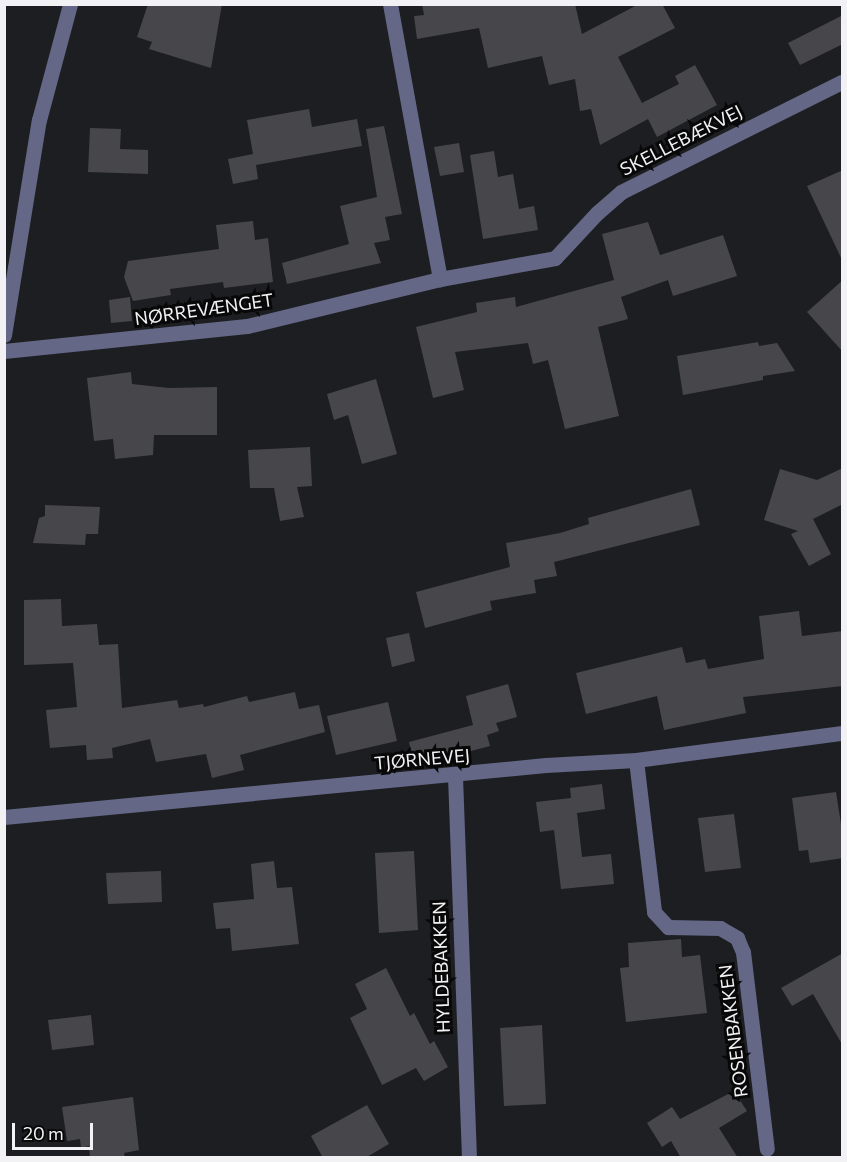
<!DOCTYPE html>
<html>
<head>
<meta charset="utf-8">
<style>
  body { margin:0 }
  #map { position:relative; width:847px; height:1162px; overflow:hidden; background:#1d1e21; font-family:Commissioner,sans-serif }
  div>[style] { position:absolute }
  .building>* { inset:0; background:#47474b }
  .street>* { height:15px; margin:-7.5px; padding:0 7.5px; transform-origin:7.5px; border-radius:7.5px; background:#646785 }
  span { translate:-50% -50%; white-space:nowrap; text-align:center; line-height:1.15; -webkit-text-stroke:6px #080809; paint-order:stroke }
  .street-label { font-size:18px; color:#f2f2f5 }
  .frame { position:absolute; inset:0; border:6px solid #f2f2f5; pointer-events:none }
  .scale { position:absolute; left:12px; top:1123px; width:81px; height:27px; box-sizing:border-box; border:3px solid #f2f2f5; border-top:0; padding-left:8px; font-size:18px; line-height:21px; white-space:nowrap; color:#f2f2f5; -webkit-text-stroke:4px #080809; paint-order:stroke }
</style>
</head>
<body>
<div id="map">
  <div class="building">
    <i style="clip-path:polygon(148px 4px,222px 4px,211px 68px,149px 49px,152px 42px,137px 37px)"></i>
    <i style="clip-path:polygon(422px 4px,575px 4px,582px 34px,639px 4px,662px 4px,675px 28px,618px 57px,642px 103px,679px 84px,675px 76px,695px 65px,717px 105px,657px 137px,648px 119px,600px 145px,591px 109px,580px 111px,575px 79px,549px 85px,542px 56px,488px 68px,479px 28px,417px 39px,414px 16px,424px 15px)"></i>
    <i style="clip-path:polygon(843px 15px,843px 44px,800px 65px,788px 43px)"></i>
    <i style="clip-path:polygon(309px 109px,312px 127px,357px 119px,362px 146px,256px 165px,258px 179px,233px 184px,228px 159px,253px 154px,247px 120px)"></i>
    <i style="clip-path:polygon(384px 126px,402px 214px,385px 217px,390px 240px,374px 243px,381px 263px,287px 284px,282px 263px,349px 244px,340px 206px,377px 197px,366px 129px)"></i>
    <i style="clip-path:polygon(90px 128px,121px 129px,120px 149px,148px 150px,148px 174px,88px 172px)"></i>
    <i style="clip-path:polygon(459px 143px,464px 172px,440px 176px,434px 147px)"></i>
    <i style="clip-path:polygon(494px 151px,498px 177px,513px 174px,519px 209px,534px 206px,538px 230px,483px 239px,470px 155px)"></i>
    <i style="clip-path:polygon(843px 170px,843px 262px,807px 186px)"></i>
    <i style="clip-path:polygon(253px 221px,255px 240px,268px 238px,273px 282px,224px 288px,223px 282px,170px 289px,171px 295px,133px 301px,124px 277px,128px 261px,219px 249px,216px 225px)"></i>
    <i style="clip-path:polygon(648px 222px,660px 255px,723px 235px,737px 276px,673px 296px,668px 280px,621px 297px,628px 319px,598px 327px,619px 416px,565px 429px,548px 360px,533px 364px,528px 343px,455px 352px,464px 390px,433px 398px,416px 327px,477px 312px,476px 303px,515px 297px,516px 307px,614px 280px,602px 234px)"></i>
    <i style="clip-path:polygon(843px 280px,843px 352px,807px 312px)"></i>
    <i style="clip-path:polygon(130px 297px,132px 321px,111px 323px,109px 300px)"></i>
    <i style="clip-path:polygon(758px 342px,759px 346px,777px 343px,795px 371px,763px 376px,763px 380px,683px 395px,677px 356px)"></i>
    <i style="clip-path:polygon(131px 372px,132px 384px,169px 388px,217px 387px,217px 435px,154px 435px,153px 455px,115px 459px,113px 439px,94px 441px,87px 378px)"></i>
    <i style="clip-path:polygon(376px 379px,397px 454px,362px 464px,348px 415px,334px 420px,327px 394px)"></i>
    <i style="clip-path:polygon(310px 447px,312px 486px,297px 487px,304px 517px,280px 521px,274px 488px,250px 488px,248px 450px)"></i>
    <i style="clip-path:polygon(843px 468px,843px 504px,813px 519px,831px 554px,809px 566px,791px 534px,798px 531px,764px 520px,780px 469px,817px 480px)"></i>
    <i style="clip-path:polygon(691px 489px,700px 525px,554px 562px,557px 576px,534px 580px,536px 593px,490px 601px,492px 610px,425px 628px,416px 592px,510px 567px,506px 543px,560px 533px,589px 524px,588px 518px)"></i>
    <i style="clip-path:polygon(45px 505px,100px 507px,98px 534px,86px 534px,85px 545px,33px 543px,39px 518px,45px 516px)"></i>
    <i style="clip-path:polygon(61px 599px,62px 626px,97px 624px,99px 645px,118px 644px,122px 708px,177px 700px,179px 708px,203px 704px,204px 707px,247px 696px,249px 702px,295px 692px,299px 709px,319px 705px,325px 732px,240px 755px,244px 770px,212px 778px,206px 754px,156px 762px,150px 739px,112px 748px,113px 758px,87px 760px,86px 745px,50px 748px,46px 710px,77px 707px,73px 663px,24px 665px,24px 600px)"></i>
    <i style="clip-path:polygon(799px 611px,802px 636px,843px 631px,843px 686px,743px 697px,746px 713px,664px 730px,657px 696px,586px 714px,576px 673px,682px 647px,686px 663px,705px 659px,708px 669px,764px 659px,759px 616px)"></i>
    <i style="clip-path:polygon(409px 633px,415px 661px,392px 667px,386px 638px)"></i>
    <i style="clip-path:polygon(508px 684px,517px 717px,496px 723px,499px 731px,487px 735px,490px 746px,414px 766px,409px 742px,473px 725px,466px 696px)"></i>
    <i style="clip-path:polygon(388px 702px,397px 741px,336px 755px,327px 716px)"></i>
    <i style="clip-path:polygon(602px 784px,605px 809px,577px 813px,582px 857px,611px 854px,614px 884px,561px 889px,554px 830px,540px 832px,536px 802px,571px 798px,570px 788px)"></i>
    <i style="clip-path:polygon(836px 792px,843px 837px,843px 858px,810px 863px,808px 850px,799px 851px,792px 798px)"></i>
    <i style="clip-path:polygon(734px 814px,741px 868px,705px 872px,698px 818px)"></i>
    <i style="clip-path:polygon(414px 851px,418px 930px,379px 933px,375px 853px)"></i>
    <i style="clip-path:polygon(274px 861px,277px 888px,292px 887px,299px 944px,232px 951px,230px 928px,216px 929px,213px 903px,254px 899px,251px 864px)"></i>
    <i style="clip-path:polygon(161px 871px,162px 902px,108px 904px,106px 873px)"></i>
    <i style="clip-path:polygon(681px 939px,682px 957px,700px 955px,707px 1013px,626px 1022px,620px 968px,629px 967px,628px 943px)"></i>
    <i style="clip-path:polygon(843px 953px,841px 977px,843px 1046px,813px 994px,792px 1006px,781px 988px)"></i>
    <i style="clip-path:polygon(386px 968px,410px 1016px,414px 1013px,430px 1044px,434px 1041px,448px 1067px,424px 1081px,416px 1068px,382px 1085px,350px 1018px,367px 1009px,355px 984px)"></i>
    <i style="clip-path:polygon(91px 1015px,94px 1045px,52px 1050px,48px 1020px)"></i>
    <i style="clip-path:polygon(542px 1025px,546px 1104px,504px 1106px,500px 1028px)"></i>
    <i style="clip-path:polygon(734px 1091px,747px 1111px,719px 1128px,738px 1158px,681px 1158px,671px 1141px,662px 1147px,647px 1123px,672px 1107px,680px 1119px)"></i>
    <i style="clip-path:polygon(133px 1097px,139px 1150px,124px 1153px,125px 1158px,90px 1158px,89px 1146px,81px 1148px,80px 1139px,67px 1141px,62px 1107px)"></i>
    <i style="clip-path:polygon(367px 1105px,389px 1144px,365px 1158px,323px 1158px,311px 1136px)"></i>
  </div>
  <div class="street">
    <i style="left:390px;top:4px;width:280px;rotate:79.7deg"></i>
    <i style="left:4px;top:335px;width:218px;rotate:-80.8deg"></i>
    <i style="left:39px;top:120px;width:120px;rotate:-75deg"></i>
    <i style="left:4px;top:351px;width:244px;rotate:-5.9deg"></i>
    <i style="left:247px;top:326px;width:199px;rotate:-13.7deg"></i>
    <i style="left:440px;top:279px;width:117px;rotate:-10.3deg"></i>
    <i style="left:555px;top:258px;width:62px;rotate:-47deg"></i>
    <i style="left:597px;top:213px;width:32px;rotate:-41deg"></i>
    <i style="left:621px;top:192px;width:247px;rotate:-26.5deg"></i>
    <i style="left:636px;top:760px;width:153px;rotate:83.2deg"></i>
    <i style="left:654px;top:912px;width:21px;rotate:47deg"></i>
    <i style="left:668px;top:927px;width:52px;rotate:1.1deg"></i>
    <i style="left:720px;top:928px;width:20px;rotate:30deg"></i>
    <i style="left:737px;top:938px;width:15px;rotate:67deg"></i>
    <i style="left:743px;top:952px;width:198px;rotate:83.1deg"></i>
    <i style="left:455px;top:776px;width:382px;rotate:87.9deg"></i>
    <i style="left:4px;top:817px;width:544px;rotate:-5.48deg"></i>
    <i style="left:546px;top:765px;width:90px;rotate:-3.2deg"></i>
    <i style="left:636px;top:760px;width:208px;rotate:-7.5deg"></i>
  </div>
  <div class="street-label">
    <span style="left:681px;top:140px;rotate:-27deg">SKELLEBÆKVEJ</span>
    <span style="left:204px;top:309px;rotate:-8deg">NØRREVÆNGET</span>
    <span style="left:422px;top:759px;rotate:-5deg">TJØRNEVEJ</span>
    <span style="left:441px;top:967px;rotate:-92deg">HYLDEBAKKEN</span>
    <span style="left:733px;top:1031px;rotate:-97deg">ROSENBAKKEN</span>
  </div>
  <div class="frame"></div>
  <div class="scale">20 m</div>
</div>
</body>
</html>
